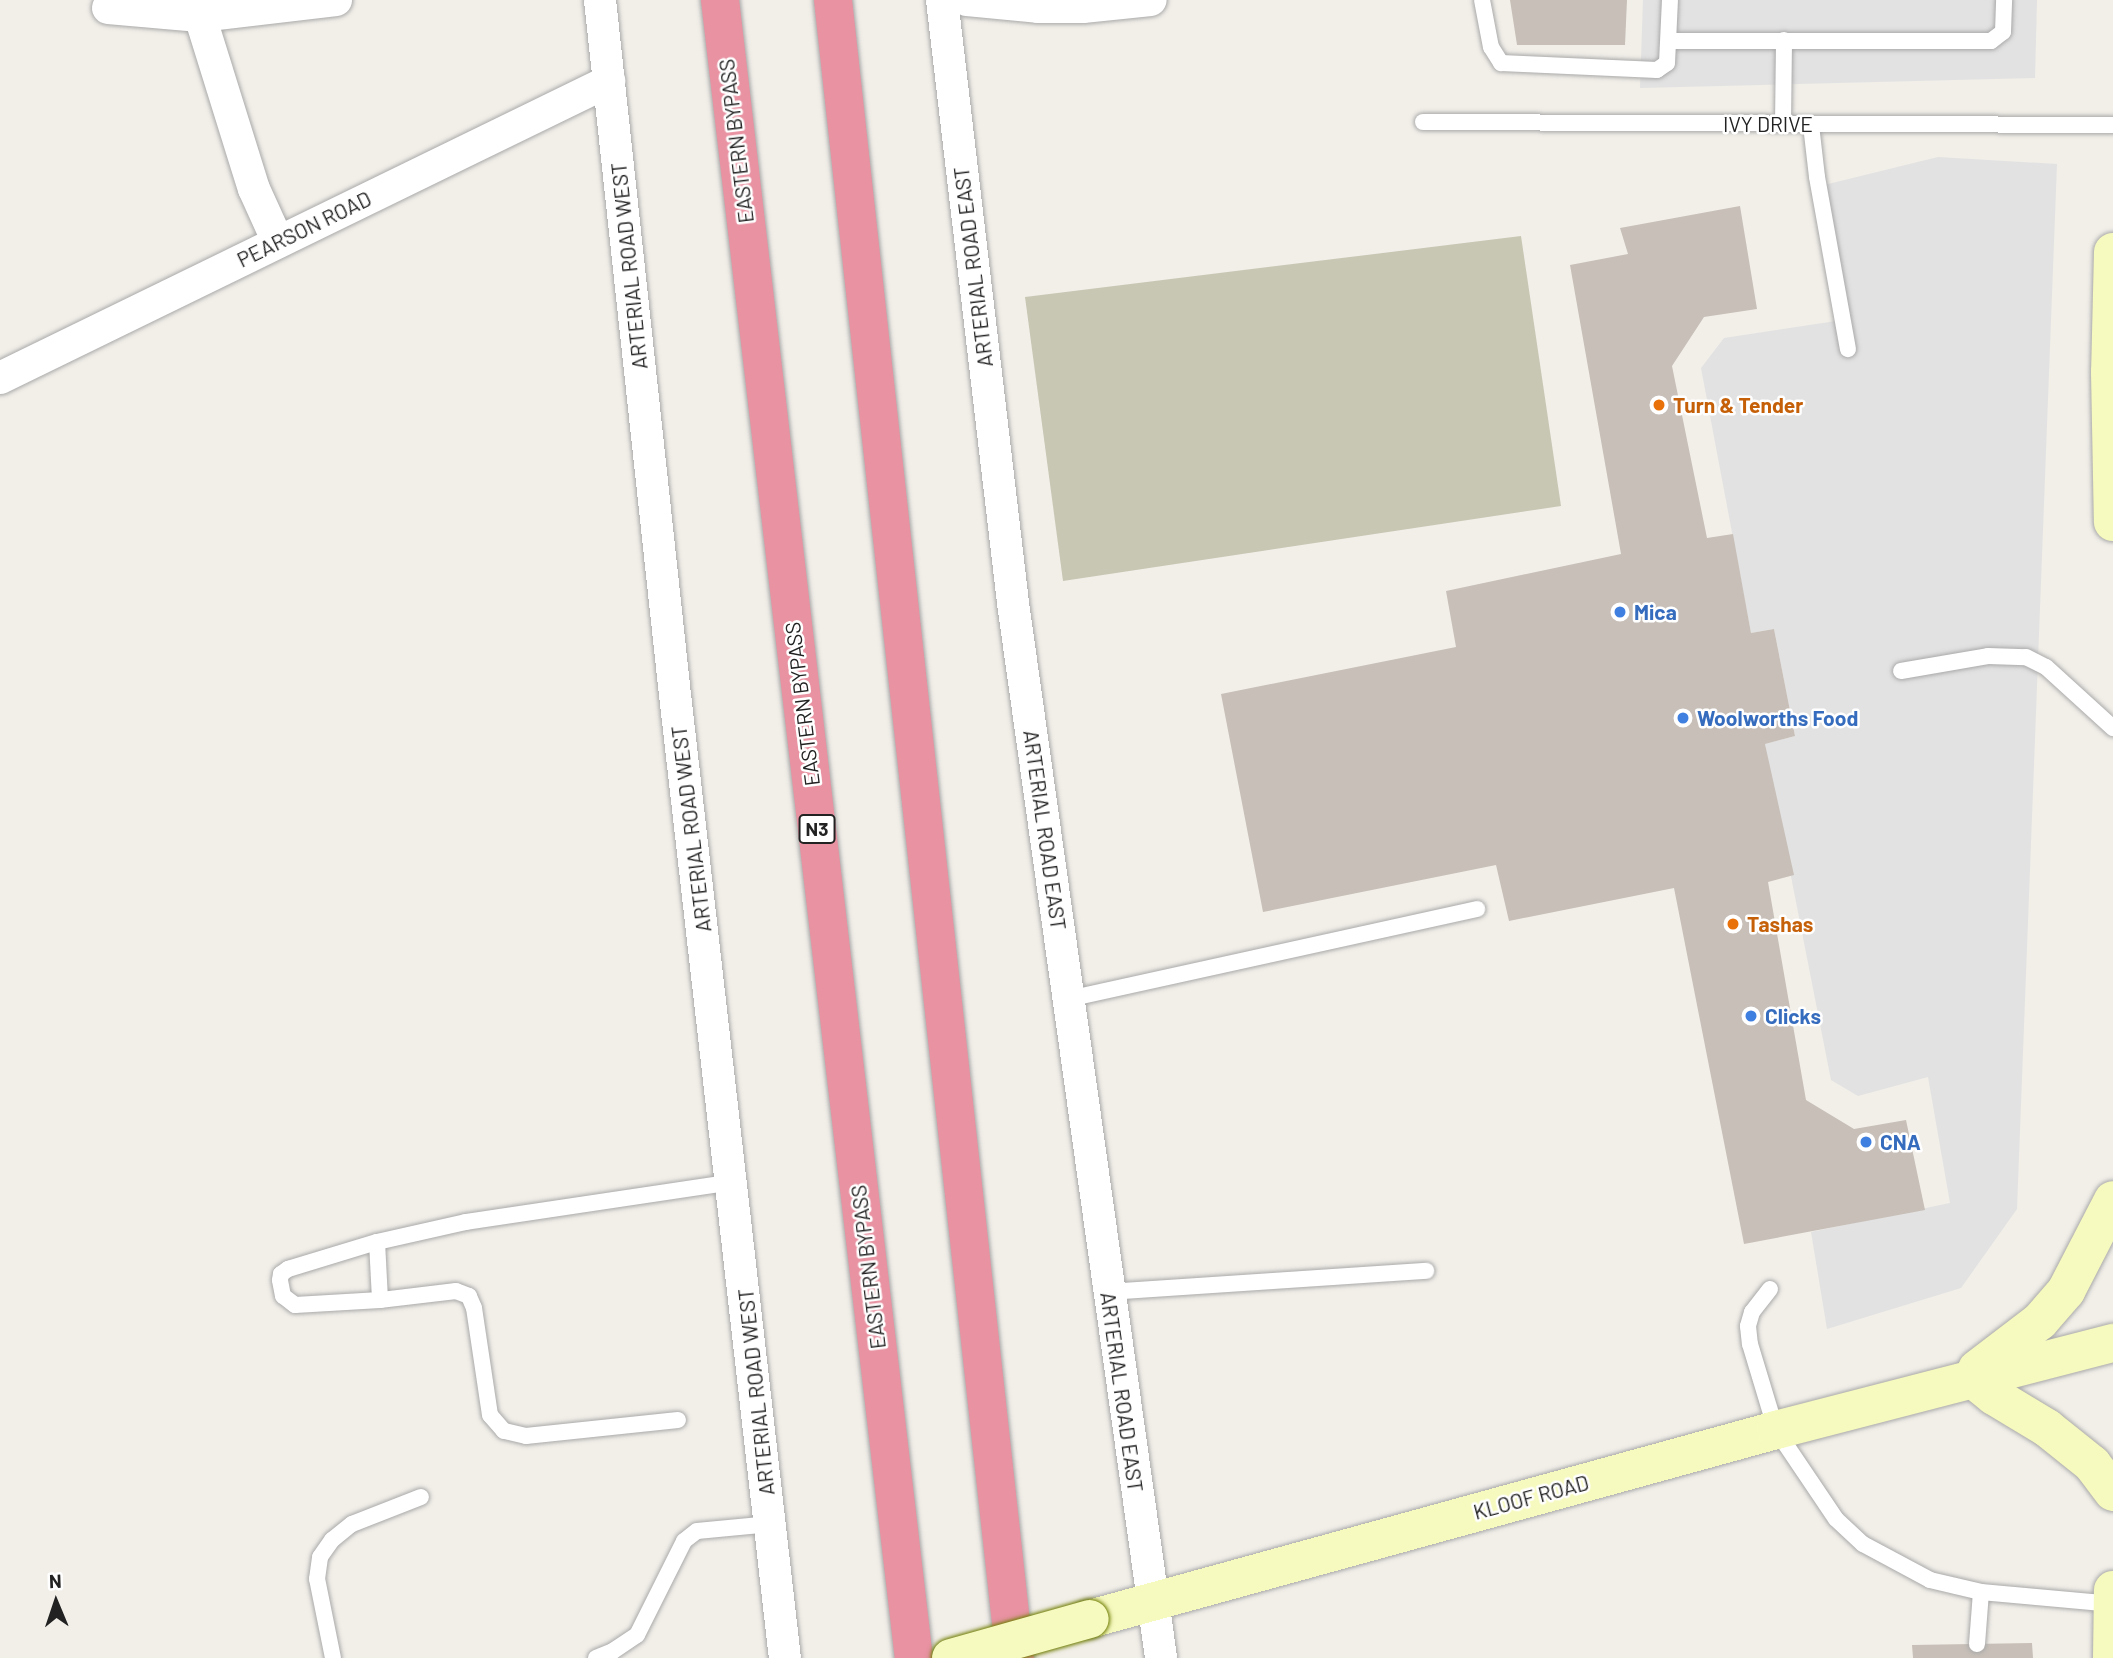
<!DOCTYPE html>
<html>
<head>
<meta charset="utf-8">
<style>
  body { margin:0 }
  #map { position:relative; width:2113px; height:1658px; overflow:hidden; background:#f2efe9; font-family:Barlow,sans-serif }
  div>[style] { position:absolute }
  .construction>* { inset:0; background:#c7c7b4 }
  .parking>* { inset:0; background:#e2e2e2 }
  .building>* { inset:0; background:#c7bfb8 }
  .roads { filter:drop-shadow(0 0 2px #a9a9a9) drop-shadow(0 0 2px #a9a9a9) }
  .lane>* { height:16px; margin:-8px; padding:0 8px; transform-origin:8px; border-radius:8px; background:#fff }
  .street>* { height:32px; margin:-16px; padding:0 16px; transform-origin:16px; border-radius:16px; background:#fff }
  .secondary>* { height:38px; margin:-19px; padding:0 19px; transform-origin:19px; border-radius:19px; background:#f7fabf }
  .highway>* { height:38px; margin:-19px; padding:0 19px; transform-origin:19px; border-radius:19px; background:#e892a2 }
  .bridges { filter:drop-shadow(0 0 2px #707d05) drop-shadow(0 0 2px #707d05) }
  .secondary-bridge>* { height:38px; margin:-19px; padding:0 19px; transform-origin:19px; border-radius:19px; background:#f7fabf }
  .dots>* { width:19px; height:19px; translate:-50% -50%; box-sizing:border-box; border:4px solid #fff; border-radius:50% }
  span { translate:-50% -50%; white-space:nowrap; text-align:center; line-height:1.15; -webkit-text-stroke:5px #fff; paint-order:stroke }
  .shield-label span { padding:2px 5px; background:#fff; border:2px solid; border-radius:5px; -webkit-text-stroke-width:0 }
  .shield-label { font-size:19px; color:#222; font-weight:700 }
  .street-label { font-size:21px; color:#222 }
  .food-label { font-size:21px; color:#c56008; font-weight:700 }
  .left { translate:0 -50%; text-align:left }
  .shop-label { font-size:21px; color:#366cbe; font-weight:700 }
  .north { position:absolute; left:21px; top:1567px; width:70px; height:70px; -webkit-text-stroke:5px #fff; paint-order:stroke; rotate:358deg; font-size:19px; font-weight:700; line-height:28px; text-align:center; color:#222 }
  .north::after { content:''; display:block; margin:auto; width:24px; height:32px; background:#222; clip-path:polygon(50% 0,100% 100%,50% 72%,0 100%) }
</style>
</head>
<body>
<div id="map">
  <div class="construction">
    <i style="clip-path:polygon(1521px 236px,1561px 506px,1063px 581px,1025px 297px)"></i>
  </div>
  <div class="parking">
    <i style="clip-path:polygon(1643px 0,2037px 0,2035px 78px,1640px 88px)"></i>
    <i style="clip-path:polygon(1938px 157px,2057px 164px,2017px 1209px,1961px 1288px,1827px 1329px,1811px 1232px,1950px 1203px,1928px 1077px,1858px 1096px,1831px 1080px,1765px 744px,1795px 736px,1774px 629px,1751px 633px,1701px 368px,1724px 338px,1836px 321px,1812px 188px)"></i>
  </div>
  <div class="building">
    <i style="clip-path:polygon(1510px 0,1627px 0,1625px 45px,1517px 45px)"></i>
    <i style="clip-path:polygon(1740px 206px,1757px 309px,1704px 317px,1672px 366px,1707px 538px,1733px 534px,1751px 633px,1774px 629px,1795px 736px,1765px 744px,1794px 875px,1768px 882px,1806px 1100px,1854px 1129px,1906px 1120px,1925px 1210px,1744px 1244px,1674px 888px,1509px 921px,1496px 865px,1263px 912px,1221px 694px,1456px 647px,1446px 591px,1621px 554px,1570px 265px,1628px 254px,1620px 228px)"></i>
    <i style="clip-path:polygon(2032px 1643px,2033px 1658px,1913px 1658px,1912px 1645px)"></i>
  </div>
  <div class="roads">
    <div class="lane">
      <i style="left:1482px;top:0;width:48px;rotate:79.2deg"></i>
      <i style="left:1491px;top:47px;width:19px;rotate:58deg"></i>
      <i style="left:1501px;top:63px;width:156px;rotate:2.6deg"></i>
      <i style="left:1657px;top:70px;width:12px;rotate:-35deg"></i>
      <i style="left:1667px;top:63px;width:63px;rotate:-87.3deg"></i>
      <i style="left:1669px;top:41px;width:322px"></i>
      <i style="left:1991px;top:41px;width:15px;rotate:-37deg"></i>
      <i style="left:2003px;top:32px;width:32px;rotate:-88deg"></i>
      <i style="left:1423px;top:122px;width:690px;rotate:0.25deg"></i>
      <i style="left:1783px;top:124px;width:84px;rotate:-89.3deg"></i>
      <i style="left:1811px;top:125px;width:52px;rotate:83.4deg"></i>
      <i style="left:1817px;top:177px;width:175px;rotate:79.8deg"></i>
      <i style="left:1901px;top:671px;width:88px;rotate:-9.8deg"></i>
      <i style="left:1988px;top:656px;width:38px;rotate:2deg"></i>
      <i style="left:2026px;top:657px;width:22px;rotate:27deg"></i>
      <i style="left:2046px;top:667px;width:91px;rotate:42.3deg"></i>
      <i style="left:1068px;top:999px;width:419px;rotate:-12.4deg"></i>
      <i style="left:377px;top:1242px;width:58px;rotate:87deg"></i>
      <i style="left:1770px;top:1289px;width:29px;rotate:128deg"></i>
      <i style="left:1752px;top:1312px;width:15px;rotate:106deg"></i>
      <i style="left:1748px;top:1326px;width:18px;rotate:84deg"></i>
      <i style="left:1750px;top:1344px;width:90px;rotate:73.2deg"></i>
      <i style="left:1776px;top:1430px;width:107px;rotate:56deg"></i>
      <i style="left:1836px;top:1519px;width:37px;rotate:43deg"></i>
      <i style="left:1863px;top:1544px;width:76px;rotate:28.2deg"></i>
      <i style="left:1930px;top:1580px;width:52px;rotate:13.2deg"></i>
      <i style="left:1981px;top:1592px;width:133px;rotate:5.2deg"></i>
      <i style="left:1108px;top:1292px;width:319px;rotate:-3.8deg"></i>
      <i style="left:678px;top:1420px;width:153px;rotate:174deg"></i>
      <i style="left:526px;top:1436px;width:23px;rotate:-167deg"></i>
      <i style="left:504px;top:1431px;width:21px;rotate:-131deg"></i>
      <i style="left:490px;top:1415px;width:108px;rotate:-98.5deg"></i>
      <i style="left:474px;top:1308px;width:13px;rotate:-113deg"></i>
      <i style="left:469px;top:1296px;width:14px;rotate:-159deg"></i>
      <i style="left:456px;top:1291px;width:77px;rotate:173.2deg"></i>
      <i style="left:380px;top:1300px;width:85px;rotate:176.6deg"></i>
      <i style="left:295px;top:1305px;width:15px;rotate:-143deg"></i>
      <i style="left:283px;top:1296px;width:16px;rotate:-101deg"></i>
      <i style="left:280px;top:1280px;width:6px;rotate:-81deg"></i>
      <i style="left:281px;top:1274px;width:9px;rotate:-36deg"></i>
      <i style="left:288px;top:1269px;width:93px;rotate:-16.9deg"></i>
      <i style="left:377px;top:1242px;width:91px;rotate:-12.7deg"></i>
      <i style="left:466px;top:1222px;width:270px;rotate:-8.5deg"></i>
      <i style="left:1977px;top:1644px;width:52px;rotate:-85.6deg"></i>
      <i style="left:333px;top:1658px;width:81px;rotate:-101.4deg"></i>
      <i style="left:317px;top:1579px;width:22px;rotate:-82deg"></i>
      <i style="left:320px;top:1557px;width:21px;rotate:-55deg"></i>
      <i style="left:332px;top:1540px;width:26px;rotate:-39deg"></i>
      <i style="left:352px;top:1524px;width:74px;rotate:-21.4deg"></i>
      <i style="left:596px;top:1658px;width:18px;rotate:-22deg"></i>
      <i style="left:613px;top:1651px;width:29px;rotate:-34deg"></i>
      <i style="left:637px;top:1635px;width:105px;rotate:-63.4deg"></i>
      <i style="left:684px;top:1541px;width:16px;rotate:-38deg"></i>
      <i style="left:697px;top:1531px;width:74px;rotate:-5.4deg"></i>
    </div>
    <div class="street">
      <i style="left:600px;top:0;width:690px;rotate:83.84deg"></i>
      <i style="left:674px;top:686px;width:978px;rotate:83.49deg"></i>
      <i style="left:942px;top:0;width:607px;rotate:83.28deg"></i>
      <i style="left:1013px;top:603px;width:1065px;rotate:82.01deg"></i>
      <i style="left:967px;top:0;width:71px;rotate:5.6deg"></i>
      <i style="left:1038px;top:7px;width:45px"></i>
      <i style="left:1083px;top:7px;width:68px;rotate:-5.9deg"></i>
      <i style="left:108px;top:8px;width:92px;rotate:5deg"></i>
      <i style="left:200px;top:16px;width:137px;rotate:-6.7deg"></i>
      <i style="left:200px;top:16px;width:181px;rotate:72.7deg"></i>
      <i style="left:254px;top:189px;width:58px;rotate:65.6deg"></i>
      <i style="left:0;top:378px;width:678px;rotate:-26deg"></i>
    </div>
    <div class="secondary">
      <i style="left:2113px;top:252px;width:120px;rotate:91.4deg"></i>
      <i style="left:2110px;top:372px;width:150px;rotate:88.9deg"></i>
      <i style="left:1977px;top:1369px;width:79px;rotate:-37.3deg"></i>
      <i style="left:2040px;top:1321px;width:40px;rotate:-49deg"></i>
      <i style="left:2066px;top:1291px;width:102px;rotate:-62.7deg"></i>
      <i style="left:1973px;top:1379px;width:27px;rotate:39deg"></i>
      <i style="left:1994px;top:1396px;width:62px;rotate:31.1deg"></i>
      <i style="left:2047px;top:1428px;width:58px;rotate:38.7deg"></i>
      <i style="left:2092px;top:1464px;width:35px;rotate:53deg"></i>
      <i style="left:1090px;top:1619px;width:712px;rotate:-15.4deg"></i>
      <i style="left:1776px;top:1430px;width:348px;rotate:-14.5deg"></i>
      <i style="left:2112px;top:1658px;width:68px;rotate:-89.2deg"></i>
    </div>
    <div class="highway">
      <i style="left:720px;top:0;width:1669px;rotate:83.33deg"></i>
      <i style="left:833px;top:0;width:1668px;rotate:83.74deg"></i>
    </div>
  </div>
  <div class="bridges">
    <div class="secondary-bridge">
      <i style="left:951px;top:1658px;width:144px;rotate:-15.7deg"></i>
    </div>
  </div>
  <div class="dots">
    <i style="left:1659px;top:405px;background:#e8710a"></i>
    <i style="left:1620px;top:612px;background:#3f7fe0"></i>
    <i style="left:1683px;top:718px;background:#3f7fe0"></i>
    <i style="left:1733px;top:924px;background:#e8710a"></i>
    <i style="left:1751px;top:1016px;background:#3f7fe0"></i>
    <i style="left:1866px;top:1142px;background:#3f7fe0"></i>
  </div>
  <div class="shield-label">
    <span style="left:817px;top:829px">N3</span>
  </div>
  <div class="street-label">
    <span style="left:1768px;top:124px">IVY DRIVE</span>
    <span style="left:736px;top:141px;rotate:-97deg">EASTERN BYPASS</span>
    <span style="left:304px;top:229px;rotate:-26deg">PEARSON ROAD</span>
    <span style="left:629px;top:266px;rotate:-96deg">ARTERIAL ROAD WEST</span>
    <span style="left:973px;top:267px;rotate:-97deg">ARTERIAL ROAD EAST</span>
    <span style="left:802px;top:704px;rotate:-97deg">EASTERN BYPASS</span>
    <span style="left:691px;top:829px;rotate:-97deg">ARTERIAL ROAD WEST</span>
    <span style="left:1045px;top:830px;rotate:82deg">ARTERIAL ROAD EAST</span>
    <span style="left:868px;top:1267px;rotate:-97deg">EASTERN BYPASS</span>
    <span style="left:756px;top:1392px;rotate:-96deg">ARTERIAL ROAD WEST</span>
    <span style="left:1122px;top:1392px;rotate:82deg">ARTERIAL ROAD EAST</span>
    <span style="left:1531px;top:1497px;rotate:-15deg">KLOOF ROAD</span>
  </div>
  <div class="food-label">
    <span class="left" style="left:1673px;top:405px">Turn &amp; Tender</span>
    <span class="left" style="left:1747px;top:924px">Tashas</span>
  </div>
  <div class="shop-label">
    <span class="left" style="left:1634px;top:612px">Mica</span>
    <span class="left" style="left:1697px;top:718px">Woolworths Food</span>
    <span class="left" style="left:1765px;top:1016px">Clicks</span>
    <span class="left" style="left:1880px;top:1142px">CNA</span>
  </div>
  <div class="north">N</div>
</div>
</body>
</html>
